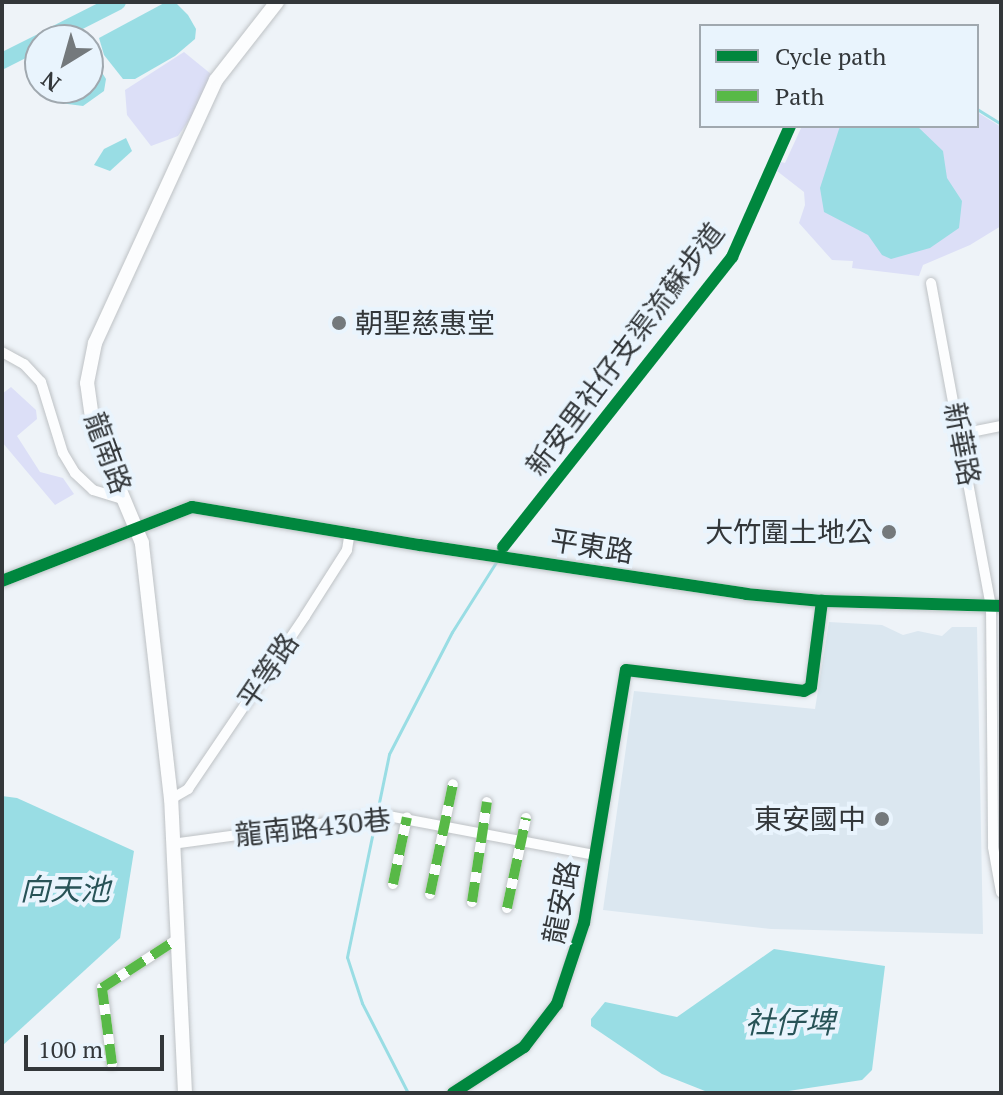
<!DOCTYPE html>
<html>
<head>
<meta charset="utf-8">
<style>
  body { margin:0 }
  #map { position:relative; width:1003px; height:1095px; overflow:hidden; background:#eef3f8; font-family:"PT Serif","Noto Sans TC",serif }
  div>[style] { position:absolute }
  .built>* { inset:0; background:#dbe7f0 }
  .green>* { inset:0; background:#dcdff7 }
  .water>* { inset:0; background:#99dde4 }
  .stream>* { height:3px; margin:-1.5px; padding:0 1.5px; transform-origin:1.5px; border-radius:1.5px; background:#99dde4 }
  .river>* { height:16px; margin:-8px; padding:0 8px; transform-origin:8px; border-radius:8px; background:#99dde4 }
  .roads { filter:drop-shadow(0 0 2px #bec2c5) drop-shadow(0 0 2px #bec2c5) }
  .minor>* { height:10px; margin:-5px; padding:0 5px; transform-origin:5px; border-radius:5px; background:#fcfdfe }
  .tertiary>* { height:12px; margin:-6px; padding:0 6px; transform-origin:6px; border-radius:6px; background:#fcfdfe }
  .secondary>* { height:14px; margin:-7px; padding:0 7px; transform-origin:7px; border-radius:7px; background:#fcfdfe }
  .quiet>* { height:10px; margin-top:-5px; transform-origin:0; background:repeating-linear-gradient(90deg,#58b947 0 20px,transparent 0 30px) }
  .cycleway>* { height:12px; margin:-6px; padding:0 6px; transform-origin:6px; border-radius:6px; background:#00873e }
  .dots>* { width:22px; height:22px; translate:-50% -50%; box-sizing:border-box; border:4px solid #e9f4fd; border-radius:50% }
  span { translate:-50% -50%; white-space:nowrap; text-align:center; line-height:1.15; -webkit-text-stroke:8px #e9f4fd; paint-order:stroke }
  .poi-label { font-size:28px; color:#33373a }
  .left { translate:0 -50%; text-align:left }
  .right { translate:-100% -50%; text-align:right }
  .street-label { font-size:28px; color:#33373a }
  .water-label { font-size:30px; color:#285357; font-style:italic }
  .frame { position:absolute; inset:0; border:4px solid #33373a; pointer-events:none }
  .legend { position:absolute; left:699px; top:24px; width:280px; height:104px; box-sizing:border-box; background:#e9f4fd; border:2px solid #a0a8af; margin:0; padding:10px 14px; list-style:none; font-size:24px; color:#33373a }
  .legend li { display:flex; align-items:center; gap:16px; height:40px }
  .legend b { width:40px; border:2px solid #a0a8af }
  .north { position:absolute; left:24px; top:24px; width:80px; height:80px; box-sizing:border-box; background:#e9f4fd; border:2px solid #a0a8af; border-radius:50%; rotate:217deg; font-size:22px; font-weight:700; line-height:32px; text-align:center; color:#33373a }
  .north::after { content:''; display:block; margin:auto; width:28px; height:36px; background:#74797c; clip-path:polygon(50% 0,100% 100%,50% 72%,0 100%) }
  .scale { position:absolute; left:24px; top:1035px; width:140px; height:36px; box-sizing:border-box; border:4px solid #33373a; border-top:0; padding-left:10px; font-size:24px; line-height:28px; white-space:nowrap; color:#33373a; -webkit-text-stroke:6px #e9f4fd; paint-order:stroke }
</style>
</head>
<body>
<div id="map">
  <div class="built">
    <i style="clip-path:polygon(829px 622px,882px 625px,903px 635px,918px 631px,942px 636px,952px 627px,977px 627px,983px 934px,771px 929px,603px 910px,634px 691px,815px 709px)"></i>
  </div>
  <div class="green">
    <i style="clip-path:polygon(184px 52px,211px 74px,203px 100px,178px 136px,151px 146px,127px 115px,125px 90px)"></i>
    <i style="clip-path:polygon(977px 112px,1001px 127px,1001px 226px,970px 245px,923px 265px,919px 276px,852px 268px,853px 261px,832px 260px,799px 223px,805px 205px,804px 192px,777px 171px,781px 162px,785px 163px,802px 126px,977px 126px)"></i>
    <i style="clip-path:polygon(11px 387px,36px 410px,37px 419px,17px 436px,40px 472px,63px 478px,74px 494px,55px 505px,2px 442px,2px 394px)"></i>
  </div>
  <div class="water">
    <i style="clip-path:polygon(166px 2px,175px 2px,188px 15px,196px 29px,195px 39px,175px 56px,135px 79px,123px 79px,104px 55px,99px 38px)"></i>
    <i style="clip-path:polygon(88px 50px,106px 79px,104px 91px,83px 106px,60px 103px,48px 88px,88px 88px)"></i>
    <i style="clip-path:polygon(840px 126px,917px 126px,943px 151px,947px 178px,962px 201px,959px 228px,930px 248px,891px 259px,882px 255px,868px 235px,824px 212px,820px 188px)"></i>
    <i style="clip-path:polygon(126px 138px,132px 151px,110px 171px,94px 165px,104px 149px)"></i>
    <i style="clip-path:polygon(2px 796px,17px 798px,134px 851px,120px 938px,2px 1046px)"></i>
    <i style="clip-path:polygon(774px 949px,885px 966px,872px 1070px,862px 1080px,775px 1093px,710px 1093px,662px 1074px,591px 1026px,591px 1019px,605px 1002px,677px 1017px)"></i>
  </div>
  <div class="stream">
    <i style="left:977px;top:109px;width:28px;rotate:32deg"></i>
    <i style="left:502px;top:553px;width:377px;rotate:-51.8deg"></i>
    <i style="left:735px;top:257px;width:144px;rotate:-65.8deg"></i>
    <i style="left:408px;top:1093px;width:101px;rotate:-117.1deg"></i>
    <i style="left:362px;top:1003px;width:48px;rotate:-108.1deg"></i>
    <i style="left:347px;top:957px;width:207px;rotate:-78.3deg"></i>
    <i style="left:389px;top:754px;width:137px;rotate:-62.7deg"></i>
    <i style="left:452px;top:632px;width:86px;rotate:-57.8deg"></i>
  </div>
  <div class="river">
    <i style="left:43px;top:40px;width:84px;rotate:-26.9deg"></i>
    <i style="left:2px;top:61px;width:42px;rotate:-26.6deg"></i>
  </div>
  <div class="roads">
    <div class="minor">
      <i style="left:931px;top:283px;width:329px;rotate:79.5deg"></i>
      <i style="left:991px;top:606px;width:241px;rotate:89.5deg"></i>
      <i style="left:993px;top:847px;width:46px;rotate:79.9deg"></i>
      <i style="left:2px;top:352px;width:25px;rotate:29deg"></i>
      <i style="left:24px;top:364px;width:25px;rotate:47deg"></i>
      <i style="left:41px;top:382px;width:74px;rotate:72.8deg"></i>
      <i style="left:63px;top:453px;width:23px;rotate:59deg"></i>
      <i style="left:75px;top:473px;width:25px;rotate:43deg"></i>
      <i style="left:93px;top:490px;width:34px;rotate:17deg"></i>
      <i style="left:961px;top:434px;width:41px;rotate:-11.3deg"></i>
      <i style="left:171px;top:799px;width:20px;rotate:-30deg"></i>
      <i style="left:188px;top:789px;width:209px;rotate:-55.9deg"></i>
      <i style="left:305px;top:616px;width:78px;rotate:-57.5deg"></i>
      <i style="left:347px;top:550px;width:18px;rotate:-81deg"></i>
      <i style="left:172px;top:844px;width:213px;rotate:-7.8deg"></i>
      <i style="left:383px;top:815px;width:216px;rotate:10.7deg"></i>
      <i style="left:393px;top:884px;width:68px;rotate:-78.2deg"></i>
      <i style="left:430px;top:894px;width:112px;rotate:-78.2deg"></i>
      <i style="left:472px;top:902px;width:101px;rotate:-81.5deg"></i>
      <i style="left:507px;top:908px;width:92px;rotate:-78.1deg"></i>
      <i style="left:112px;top:1064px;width:77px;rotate:-97.5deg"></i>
      <i style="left:102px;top:988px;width:88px;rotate:-33deg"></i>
      <i style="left:453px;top:1093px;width:85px;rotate:-32.9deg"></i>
      <i style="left:524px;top:1047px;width:54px;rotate:-52.5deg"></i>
      <i style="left:557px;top:1004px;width:85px;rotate:-71.6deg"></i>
      <i style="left:584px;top:923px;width:256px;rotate:-80.6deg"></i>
      <i style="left:626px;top:670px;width:179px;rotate:6.7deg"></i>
      <i style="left:804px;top:691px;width:8px;rotate:-30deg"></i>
      <i style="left:811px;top:687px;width:87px;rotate:-82.7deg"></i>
    </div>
    <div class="tertiary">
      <i style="left:2px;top:581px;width:204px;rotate:-21.3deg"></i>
      <i style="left:192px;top:507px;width:231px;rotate:9.5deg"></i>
      <i style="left:420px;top:545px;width:330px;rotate:8.5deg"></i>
      <i style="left:746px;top:594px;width:76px;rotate:5.3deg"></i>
      <i style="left:822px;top:601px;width:179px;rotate:1.6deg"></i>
    </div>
    <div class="secondary">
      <i style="left:185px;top:1093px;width:294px;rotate:-92.7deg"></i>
      <i style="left:171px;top:799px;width:258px;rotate:-96.5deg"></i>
      <i style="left:142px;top:543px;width:106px;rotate:-112.7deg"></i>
      <i style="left:101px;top:445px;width:28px;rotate:-108deg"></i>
      <i style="left:92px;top:418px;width:35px;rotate:-98deg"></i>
      <i style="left:87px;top:383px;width:41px;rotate:-78.7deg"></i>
      <i style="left:95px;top:343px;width:289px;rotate:-65.3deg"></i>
      <i style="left:216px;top:80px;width:99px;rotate:-52deg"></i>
    </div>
  </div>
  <div class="quiet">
    <i style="left:393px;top:884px;width:68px;rotate:-78.2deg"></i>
    <i style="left:430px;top:894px;width:112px;rotate:-78.2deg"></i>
    <i style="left:472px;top:902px;width:101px;rotate:-81.5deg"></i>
    <i style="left:507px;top:908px;width:92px;rotate:-78.1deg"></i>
    <i style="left:112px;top:1064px;width:77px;rotate:-97.5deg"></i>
    <i style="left:102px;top:988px;width:88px;rotate:-33deg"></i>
  </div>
  <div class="cycleway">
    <i style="left:503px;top:547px;width:370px;rotate:-51.7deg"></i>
    <i style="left:732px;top:257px;width:143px;rotate:-66.1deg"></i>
    <i style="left:2px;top:581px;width:204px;rotate:-21.3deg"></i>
    <i style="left:192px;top:507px;width:231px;rotate:9.5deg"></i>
    <i style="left:420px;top:545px;width:330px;rotate:8.5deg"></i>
    <i style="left:746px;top:594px;width:76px;rotate:5.3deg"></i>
    <i style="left:822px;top:601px;width:179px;rotate:1.6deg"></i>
    <i style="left:453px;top:1093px;width:85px;rotate:-32.9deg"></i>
    <i style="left:524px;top:1047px;width:54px;rotate:-52.5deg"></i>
    <i style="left:557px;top:1004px;width:85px;rotate:-71.6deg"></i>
    <i style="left:584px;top:923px;width:256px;rotate:-80.6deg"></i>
    <i style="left:626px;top:670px;width:179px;rotate:6.7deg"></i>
    <i style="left:804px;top:691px;width:8px;rotate:-30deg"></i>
    <i style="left:811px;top:687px;width:87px;rotate:-82.7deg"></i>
  </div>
  <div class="dots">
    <i style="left:339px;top:323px;background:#74797c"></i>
    <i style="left:889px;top:532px;background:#74797c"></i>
    <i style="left:882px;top:819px;background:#74797c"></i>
  </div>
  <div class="poi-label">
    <span class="left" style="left:355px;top:323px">朝聖慈惠堂</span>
    <span class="right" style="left:873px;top:532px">大竹圍土地公</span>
    <span class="right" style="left:866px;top:819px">東安國中</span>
  </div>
  <div class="street-label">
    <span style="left:625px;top:349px;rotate:-53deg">新安里社仔支渠流蘇步道</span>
    <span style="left:962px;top:444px;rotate:79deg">新華路</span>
    <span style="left:108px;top:453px;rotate:70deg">龍南路</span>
    <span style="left:592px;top:546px;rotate:9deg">平東路</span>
    <span style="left:268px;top:671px;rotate:-56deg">平等路</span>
    <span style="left:313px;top:827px;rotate:-6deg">龍南路430巷</span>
    <span style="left:561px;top:902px;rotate:-79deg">龍安路</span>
  </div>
  <div class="water-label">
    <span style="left:65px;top:889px">向天池</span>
    <span style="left:790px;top:1022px">社仔埤</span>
  </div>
  <div class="frame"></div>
  <ul class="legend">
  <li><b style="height:10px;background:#00873e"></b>Cycle path</li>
  <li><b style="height:10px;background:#58b947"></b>Path</li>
  </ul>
  <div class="north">N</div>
  <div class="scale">100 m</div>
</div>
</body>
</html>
